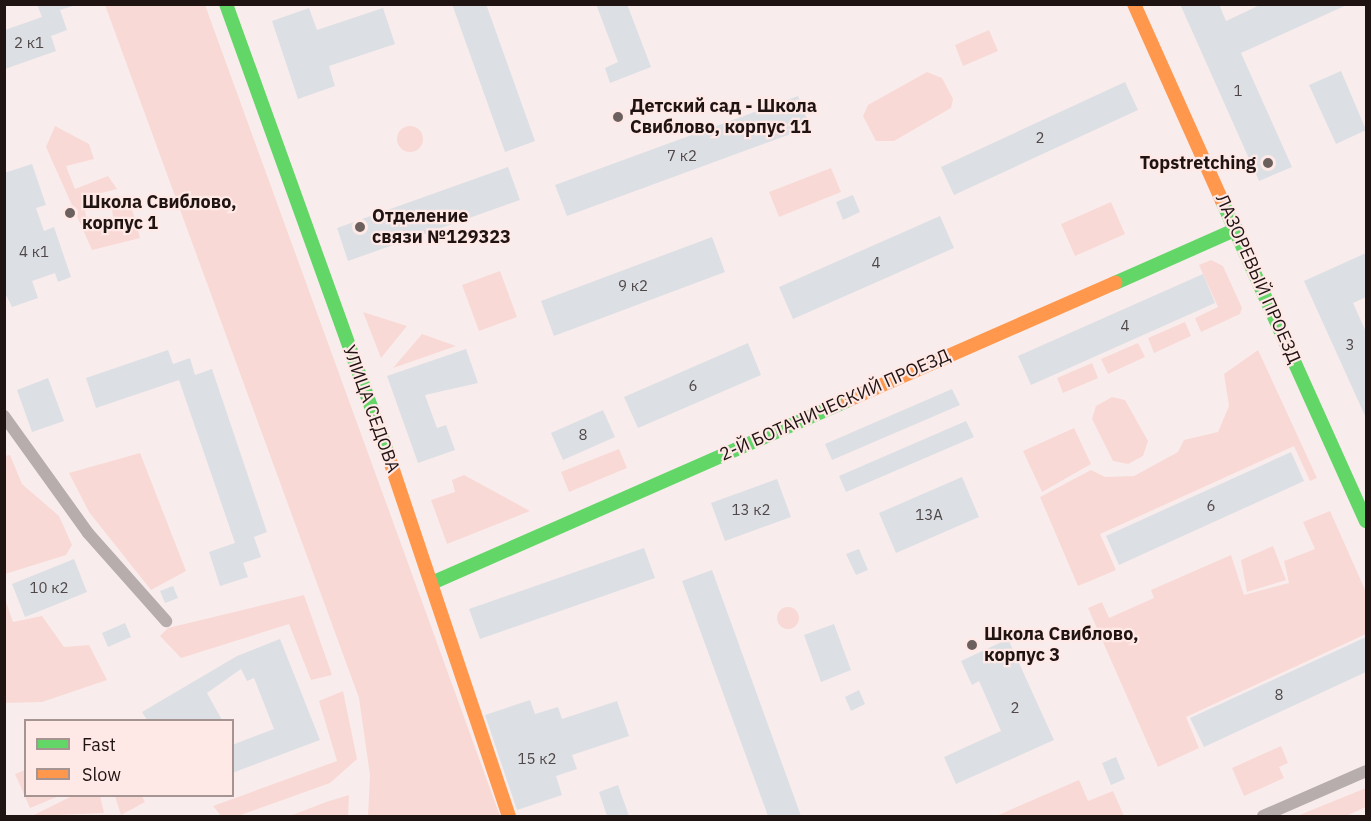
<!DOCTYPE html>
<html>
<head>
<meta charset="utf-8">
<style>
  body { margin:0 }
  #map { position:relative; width:1371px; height:821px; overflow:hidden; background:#f8edec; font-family:"IBM Plex Sans",sans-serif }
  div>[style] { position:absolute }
  .green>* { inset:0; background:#f9d9d5 }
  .round { border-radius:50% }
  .building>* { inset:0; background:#dcdfe4 }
  .street>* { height:12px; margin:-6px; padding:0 6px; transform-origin:6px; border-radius:6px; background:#b7adac }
  .fast>* { height:14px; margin:-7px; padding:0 7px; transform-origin:7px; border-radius:7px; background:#63d668 }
  .slow>* { height:14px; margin:-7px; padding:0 7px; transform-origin:7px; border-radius:7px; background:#ff974d }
  .dots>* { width:16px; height:16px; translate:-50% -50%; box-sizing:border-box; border:3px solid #fee9e6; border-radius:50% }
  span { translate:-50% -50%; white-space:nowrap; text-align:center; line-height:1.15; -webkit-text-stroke:4.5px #fee9e6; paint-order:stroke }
  .number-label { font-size:15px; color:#504848 }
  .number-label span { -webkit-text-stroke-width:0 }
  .poi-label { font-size:18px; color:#201413; font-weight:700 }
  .left { translate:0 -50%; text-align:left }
  .right { translate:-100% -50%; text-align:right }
  .street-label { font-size:18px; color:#201413 }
  .frame { position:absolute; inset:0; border:6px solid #201413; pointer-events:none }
  .legend { position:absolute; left:24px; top:719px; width:210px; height:78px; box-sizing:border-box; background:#fee9e6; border:2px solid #a59492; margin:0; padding:8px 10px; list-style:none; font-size:18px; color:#201413 }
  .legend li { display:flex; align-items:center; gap:12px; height:30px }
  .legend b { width:30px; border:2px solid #a59492 }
</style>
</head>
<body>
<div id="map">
  <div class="green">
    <i style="clip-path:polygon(105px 5px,205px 5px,500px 816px,368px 816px,370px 775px,359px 698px)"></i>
    <i style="clip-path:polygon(989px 30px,998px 51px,963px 66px,955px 45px)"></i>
    <i style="clip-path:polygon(927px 72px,942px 78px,953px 99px,951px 108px,894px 141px,876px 141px,863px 116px,868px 105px)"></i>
    <i style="clip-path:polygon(55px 126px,89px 144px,94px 159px,66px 166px,75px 189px,108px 176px,117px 189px,82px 198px,86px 216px,102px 227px,114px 222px,112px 210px,130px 202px,140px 238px,92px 250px,46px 147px)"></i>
    <i class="round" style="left:397px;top:126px;width:26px;height:26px"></i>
    <i style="clip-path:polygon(831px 168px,841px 192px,779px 217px,769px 192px)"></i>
    <i style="clip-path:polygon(1111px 202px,1125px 234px,1075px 256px,1061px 224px)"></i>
    <i style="clip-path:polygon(1211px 260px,1223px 266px,1242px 308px,1240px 314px,1201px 332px,1195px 318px,1218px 307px,1199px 265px)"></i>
    <i style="clip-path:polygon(500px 271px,517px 317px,479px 331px,462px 285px)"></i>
    <i style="clip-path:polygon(363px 312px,407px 326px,381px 358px)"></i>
    <i style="clip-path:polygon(1185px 322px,1191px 336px,1154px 353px,1148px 338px)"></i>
    <i style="clip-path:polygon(422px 334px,456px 346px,393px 368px)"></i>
    <i style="clip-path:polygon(1138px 343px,1145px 357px,1108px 374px,1101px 359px)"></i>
    <i style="clip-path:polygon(1258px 350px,1317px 478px,1310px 481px,1294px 446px,1100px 534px,1116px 570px,1078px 586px,1040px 497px,1091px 470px,1105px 477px,1134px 476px,1178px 452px,1184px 440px,1218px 432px,1229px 406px,1224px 374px)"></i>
    <i style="clip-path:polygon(1092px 363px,1098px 378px,1063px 393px,1057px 378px)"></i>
    <i style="clip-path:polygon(1112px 397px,1125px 400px,1148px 441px,1143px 456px,1128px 464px,1113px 461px,1092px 419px,1096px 406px)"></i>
    <i style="clip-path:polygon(1074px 428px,1091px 464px,1042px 492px,1023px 451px)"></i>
    <i style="clip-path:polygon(619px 449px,627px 468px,569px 492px,561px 472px)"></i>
    <i style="clip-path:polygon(140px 453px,186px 571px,151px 590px,89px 512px,69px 473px)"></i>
    <i style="clip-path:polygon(10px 455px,22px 484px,59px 516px,72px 545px,66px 555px,5px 574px,5px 456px)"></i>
    <i style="clip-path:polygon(464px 475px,530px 511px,447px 544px,431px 500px,455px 492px,452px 480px)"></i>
    <i style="clip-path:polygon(1330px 511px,1366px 592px,1366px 634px,1186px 717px,1199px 748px,1158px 767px,1088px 608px,1102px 602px,1109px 618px,1154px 598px,1151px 590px,1231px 555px,1244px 595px,1289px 583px,1284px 561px,1315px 549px,1303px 522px)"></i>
    <i style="clip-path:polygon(1273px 546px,1286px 580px,1247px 592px,1241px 560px)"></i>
    <i style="clip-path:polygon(304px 595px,332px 675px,311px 680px,289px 624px,181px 658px,160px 636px,168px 628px)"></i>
    <i style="clip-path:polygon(5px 599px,13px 622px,42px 616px,64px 647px,89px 645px,107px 680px,42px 702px,5px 703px)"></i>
    <i class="round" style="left:777px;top:607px;width:22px;height:22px"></i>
    <i style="clip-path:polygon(343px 691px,357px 759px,330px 783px,238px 816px,221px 816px,213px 806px,337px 761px,319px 701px)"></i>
    <i style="clip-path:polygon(1281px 746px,1288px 763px,1279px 767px,1284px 778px,1244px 796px,1232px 768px)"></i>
    <i style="clip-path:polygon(25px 770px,26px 796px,59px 796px,30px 808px,15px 774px)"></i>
    <i style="clip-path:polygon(1079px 780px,1088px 801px,1113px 791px,1124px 816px,996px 816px)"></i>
    <i style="clip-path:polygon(1366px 788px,1366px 807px,1346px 816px,1297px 816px)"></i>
    <i style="clip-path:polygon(349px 795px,348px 816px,290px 816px,326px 802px)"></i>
    <i style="clip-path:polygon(72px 796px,100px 796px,104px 813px,32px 816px)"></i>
    <i style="clip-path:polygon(115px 796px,142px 796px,145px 802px,121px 815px)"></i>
  </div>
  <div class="building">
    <i style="clip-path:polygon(37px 4px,76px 5px,60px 10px,67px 30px,51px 36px,56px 51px,5px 69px,5px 30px,42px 17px)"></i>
    <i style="clip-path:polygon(452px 4px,486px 4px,535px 141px,505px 152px)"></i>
    <i style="clip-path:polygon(596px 4px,627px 4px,651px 67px,610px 83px,605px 68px,618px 62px)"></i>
    <i style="clip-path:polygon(1180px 4px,1219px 4px,1226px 21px,1262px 4px,1349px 4px,1241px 53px,1292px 167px,1259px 181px)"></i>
    <i style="clip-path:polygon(309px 8px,317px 30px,383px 8px,395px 44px,329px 66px,335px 86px,298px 99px,272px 21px)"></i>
    <i style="clip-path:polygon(1341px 71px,1366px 130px,1336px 144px,1309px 85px)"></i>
    <i style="clip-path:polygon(1125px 82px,1138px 110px,954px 195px,941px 167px)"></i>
    <i style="clip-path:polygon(798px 96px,810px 127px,567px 216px,555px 185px)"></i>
    <i style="clip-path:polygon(32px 164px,46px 205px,36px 208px,44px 231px,54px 227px,71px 277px,58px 282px,55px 273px,32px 281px,38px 298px,12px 307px,4px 291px,4px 173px)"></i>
    <i style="clip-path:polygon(508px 167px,520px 200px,348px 261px,337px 228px)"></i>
    <i style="clip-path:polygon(853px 195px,860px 212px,843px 220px,836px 202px)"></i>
    <i style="clip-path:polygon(940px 216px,954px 248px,793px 319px,779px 287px)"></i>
    <i style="clip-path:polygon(712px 237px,725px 272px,554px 336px,541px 301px)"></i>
    <i style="clip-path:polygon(1366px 253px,1366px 297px,1353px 303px,1366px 332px,1366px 418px,1304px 281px)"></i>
    <i style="clip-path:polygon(1203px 274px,1215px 303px,1031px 385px,1018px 356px)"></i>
    <i style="clip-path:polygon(748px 343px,761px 375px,638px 428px,624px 397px)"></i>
    <i style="clip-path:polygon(466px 349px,478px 383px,425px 395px,437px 428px,446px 425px,455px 450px,418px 463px,387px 376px)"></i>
    <i style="clip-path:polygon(168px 350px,173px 364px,190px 358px,195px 375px,212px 369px,267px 532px,254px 537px,261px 557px,243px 563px,248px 577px,220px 586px,209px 552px,235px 543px,179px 380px,96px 408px,86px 378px)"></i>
    <i style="clip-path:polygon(48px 378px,64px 421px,32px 432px,17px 390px)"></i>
    <i style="clip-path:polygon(952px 389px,960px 405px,832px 460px,825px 444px)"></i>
    <i style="clip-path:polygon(603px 410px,615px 437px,563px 460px,551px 433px)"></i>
    <i style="clip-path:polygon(966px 421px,974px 437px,846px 492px,839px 476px)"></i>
    <i style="clip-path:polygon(1291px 452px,1304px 481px,1119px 565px,1106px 536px)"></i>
    <i style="clip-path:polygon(962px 477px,979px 517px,896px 553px,879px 513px)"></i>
    <i style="clip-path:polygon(777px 479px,791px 517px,725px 541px,711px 503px)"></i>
    <i style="clip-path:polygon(644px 548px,655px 578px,480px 639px,469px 609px)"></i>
    <i style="clip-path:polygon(859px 549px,868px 570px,856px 575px,846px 554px)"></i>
    <i style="clip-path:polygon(74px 559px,87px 592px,25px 617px,12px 584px)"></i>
    <i style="clip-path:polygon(712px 570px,801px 816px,768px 816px,682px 581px)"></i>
    <i style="clip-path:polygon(173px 586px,178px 598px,165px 603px,160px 591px)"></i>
    <i style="clip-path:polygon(125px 623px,131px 637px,108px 647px,102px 633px)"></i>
    <i style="clip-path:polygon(834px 624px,851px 670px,821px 682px,804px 635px)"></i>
    <i style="clip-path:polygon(1366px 637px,1366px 672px,1204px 747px,1190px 718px)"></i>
    <i style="clip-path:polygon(280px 639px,320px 740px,232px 773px,232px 745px,274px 729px,254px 678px,247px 681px,241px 669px,207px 693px,222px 720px,147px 720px,142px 712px,237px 656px)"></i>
    <i style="clip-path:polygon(1008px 639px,1054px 740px,956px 784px,944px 757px,1001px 731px,979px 681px,972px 685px,961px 661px)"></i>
    <i style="clip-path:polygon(859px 690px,865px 704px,851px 711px,845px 697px)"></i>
    <i style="clip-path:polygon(530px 700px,535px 714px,558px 707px,562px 719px,617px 701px,629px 736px,572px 755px,577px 769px,556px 776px,562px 795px,517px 810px,485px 715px)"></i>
    <i style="clip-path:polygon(1116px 757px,1125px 779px,1111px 785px,1102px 763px)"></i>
    <i style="clip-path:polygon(618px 785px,629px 816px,607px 816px,599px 792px)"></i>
  </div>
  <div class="street">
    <i style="left:4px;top:416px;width:144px;rotate:54.3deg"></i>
    <i style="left:88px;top:533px;width:118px;rotate:48.4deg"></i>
    <i style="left:1263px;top:816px;width:112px;rotate:-23.6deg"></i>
  </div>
  <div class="fast">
    <i style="left:226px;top:4px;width:479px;rotate:70.2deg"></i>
    <i style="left:1222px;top:201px;width:351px;rotate:65.8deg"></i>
    <i style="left:1115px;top:283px;width:133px;rotate:-23.9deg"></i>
    <i style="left:434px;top:582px;width:452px;rotate:-23.7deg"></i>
  </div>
  <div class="slow">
    <i style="left:1134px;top:4px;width:216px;rotate:65.9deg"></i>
    <i style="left:848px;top:400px;width:292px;rotate:-23.7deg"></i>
    <i style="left:388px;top:455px;width:381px;rotate:71.5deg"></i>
  </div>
  <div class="dots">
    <i style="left:618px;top:117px;background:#6c605f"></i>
    <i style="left:1268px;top:163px;background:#6c605f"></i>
    <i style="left:70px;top:213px;background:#6c605f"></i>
    <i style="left:360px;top:227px;background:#6c605f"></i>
    <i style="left:972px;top:645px;background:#6c605f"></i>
  </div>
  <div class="number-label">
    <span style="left:29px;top:43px">2 к1</span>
    <span style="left:1238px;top:91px">1</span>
    <span style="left:1040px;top:138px">2</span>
    <span style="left:682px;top:156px">7 к2</span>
    <span style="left:34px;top:252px">4 к1</span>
    <span style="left:876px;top:263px">4</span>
    <span style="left:633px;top:286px">9 к2</span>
    <span style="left:1125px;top:326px">4</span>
    <span style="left:1350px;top:345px">3</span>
    <span style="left:693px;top:386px">6</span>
    <span style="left:583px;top:435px">8</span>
    <span style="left:1211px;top:506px">6</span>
    <span style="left:751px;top:510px">13 к2</span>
    <span style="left:929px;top:515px">13А</span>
    <span style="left:49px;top:588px">10 к2</span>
    <span style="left:1279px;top:695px">8</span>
    <span style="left:1015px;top:708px">2</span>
    <span style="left:537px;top:759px">15 к2</span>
  </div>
  <div class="poi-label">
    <span class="left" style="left:630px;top:117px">Детский сад - Школа<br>Свиблово, корпус 11</span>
    <span class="right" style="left:1256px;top:163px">Topstretching</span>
    <span class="left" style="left:82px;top:213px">Школа Свиблово,<br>корпус 1</span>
    <span class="left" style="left:372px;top:227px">Отделение<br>связи №129323</span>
    <span class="left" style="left:984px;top:645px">Школа Свиблово,<br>корпус 3</span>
  </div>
  <div class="street-label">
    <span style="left:1258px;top:279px;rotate:66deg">ЛАЗОРЕВЫЙ ПРОЕЗД</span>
    <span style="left:835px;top:405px;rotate:-24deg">2-Й БОТАНИЧЕСКИЙ ПРОЕЗД</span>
    <span style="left:371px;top:409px;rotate:70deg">УЛИЦА СЕДОВА</span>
  </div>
  <div class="frame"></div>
  <ul class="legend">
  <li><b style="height:8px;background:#63d668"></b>Fast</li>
  <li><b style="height:8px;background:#ff974d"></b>Slow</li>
  </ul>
</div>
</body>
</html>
